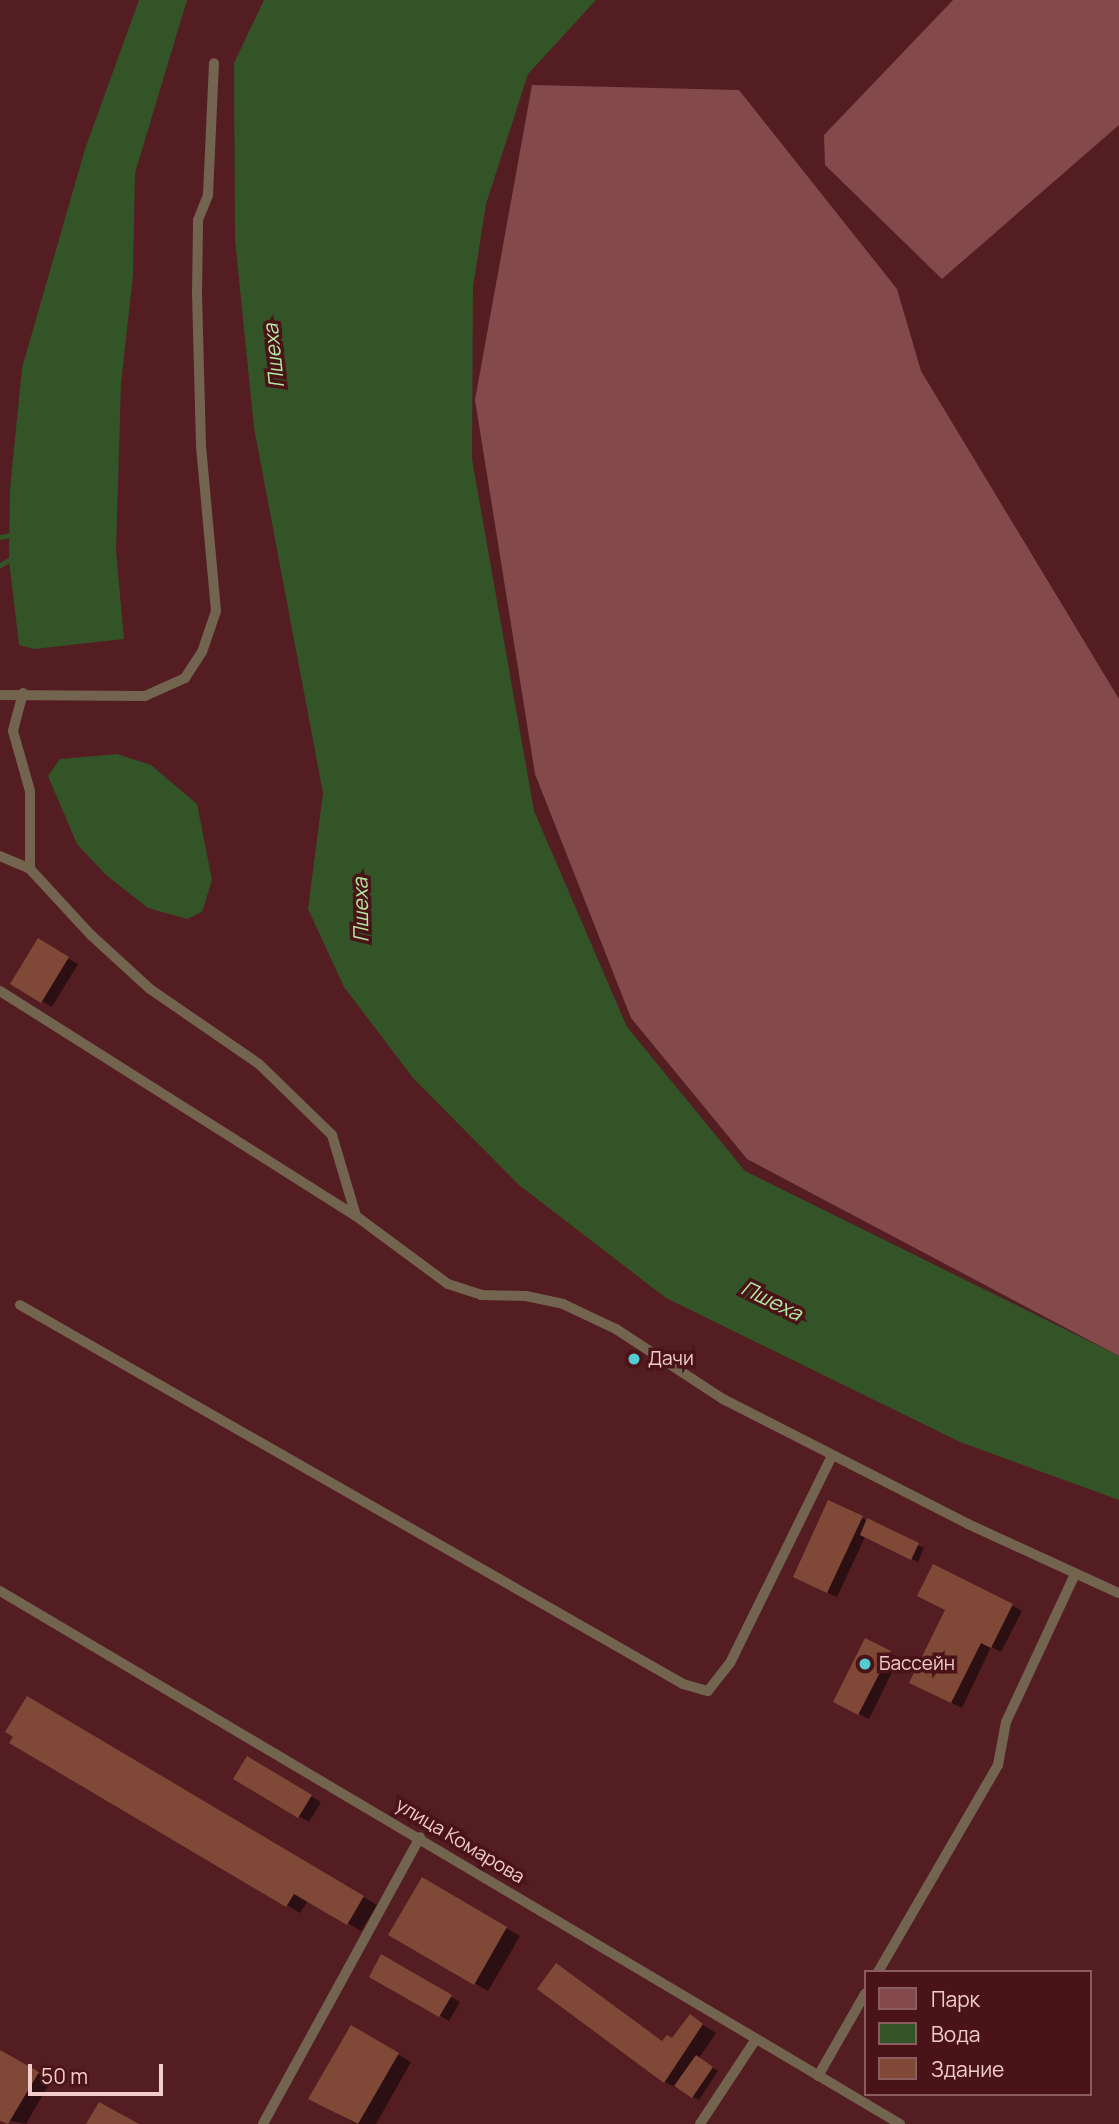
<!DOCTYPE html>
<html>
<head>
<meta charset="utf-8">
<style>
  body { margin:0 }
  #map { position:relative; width:1119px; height:2124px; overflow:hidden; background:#541d22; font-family:Manrope,sans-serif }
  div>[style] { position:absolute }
  .green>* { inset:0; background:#83494b }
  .water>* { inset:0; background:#325426 }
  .shadow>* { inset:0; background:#0007 }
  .stream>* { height:5px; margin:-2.5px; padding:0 2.5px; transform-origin:2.5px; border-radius:2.5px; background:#325426 }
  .building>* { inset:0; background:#804836 }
  .service>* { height:10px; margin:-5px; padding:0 5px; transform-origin:5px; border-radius:5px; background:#72644e }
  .dots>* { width:19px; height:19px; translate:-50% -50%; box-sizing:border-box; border:4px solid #491318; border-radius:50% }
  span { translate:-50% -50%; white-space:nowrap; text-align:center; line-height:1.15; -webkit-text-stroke:7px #491318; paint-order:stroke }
  .poi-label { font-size:19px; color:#f0cccc }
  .left { translate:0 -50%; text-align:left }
  .street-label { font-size:19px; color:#f0cccc }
  .water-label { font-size:21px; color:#b3eaa1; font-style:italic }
  .legend { position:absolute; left:864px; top:1970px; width:228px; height:126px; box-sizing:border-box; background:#491318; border:2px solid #8c5d60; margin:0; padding:9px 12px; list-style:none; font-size:21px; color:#f0cccc }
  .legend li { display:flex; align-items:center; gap:14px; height:35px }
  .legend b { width:35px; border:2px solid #8c5d60 }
  .scale { position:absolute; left:28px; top:2064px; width:135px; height:32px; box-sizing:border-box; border:4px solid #f0cccc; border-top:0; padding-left:9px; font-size:21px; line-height:24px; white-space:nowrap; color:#f0cccc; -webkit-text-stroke:5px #491318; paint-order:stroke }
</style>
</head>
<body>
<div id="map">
  <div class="green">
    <i style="clip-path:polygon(953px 0,1119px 0,1119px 125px,942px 279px,825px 165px,824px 135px)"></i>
    <i style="clip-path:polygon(532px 85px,739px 90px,897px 289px,921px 371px,1119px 699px,1119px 1356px,747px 1159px,631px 1018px,535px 774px,475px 400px)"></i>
  </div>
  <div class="water">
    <i style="clip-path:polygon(139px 0,187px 0,135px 173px,133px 275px,121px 384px,116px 551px,124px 639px,34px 649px,19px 645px,9px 560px,10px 489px,22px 368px,85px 149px)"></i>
    <i style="clip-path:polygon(264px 0,596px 0,528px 74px,486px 204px,473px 287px,472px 459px,534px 811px,627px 1027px,745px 1171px,1119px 1356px,1119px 1500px,960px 1442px,666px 1298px,519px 1185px,413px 1078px,344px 987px,308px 909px,323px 793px,254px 428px,235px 239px,234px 63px)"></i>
    <i style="clip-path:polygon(117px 754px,151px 765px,197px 804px,212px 880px,202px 912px,187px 919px,148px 908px,106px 875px,77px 844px,48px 776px,60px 759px)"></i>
  </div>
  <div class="shadow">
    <i style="clip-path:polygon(38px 941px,78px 964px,52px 1007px,12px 983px)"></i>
    <i style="clip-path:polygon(862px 1518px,924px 1548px,918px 1562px,865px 1537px,837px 1597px,805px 1582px)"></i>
    <i style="clip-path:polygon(1012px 1605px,1022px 1611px,1001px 1652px,991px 1647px,962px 1708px,921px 1688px)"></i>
    <i style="clip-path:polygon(890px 1653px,899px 1658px,869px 1719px,845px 1707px)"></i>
    <i style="clip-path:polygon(27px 1698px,377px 1905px,361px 1931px,308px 1900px,300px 1913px,12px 1742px)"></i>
    <i style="clip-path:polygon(247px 1759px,321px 1802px,309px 1822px,236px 1779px)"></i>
    <i style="clip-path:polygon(422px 1879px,520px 1936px,488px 1991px,390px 1934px)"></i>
    <i style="clip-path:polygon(382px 1957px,460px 2002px,449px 2021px,371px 1976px)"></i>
    <i style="clip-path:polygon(557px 1965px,663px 2042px,673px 2040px,690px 2017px,716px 2033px,699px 2058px,718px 2071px,699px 2100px,665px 2082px,539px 1989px)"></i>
    <i style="clip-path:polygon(352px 2027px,411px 2062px,376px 2124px,355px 2124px,311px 2098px)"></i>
    <i style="clip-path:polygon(0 2052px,51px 2081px,26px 2124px,0 2119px)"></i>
  </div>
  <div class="stream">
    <i style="left:0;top:537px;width:10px;rotate:-11deg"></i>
    <i style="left:0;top:565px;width:10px;rotate:-29deg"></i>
  </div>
  <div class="building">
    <i style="clip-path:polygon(38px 938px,69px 957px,41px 1003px,10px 984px)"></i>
    <i style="clip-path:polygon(828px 1500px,863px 1516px,827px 1593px,793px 1577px)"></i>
    <i style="clip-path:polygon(867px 1518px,919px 1543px,911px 1560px,860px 1535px)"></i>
    <i style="clip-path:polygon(933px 1564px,1013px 1604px,991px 1648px,981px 1643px,951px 1703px,909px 1683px,945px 1610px,917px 1596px)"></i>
    <i style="clip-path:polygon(865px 1638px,891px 1651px,858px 1715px,833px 1702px)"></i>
    <i style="clip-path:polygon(27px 1696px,364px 1896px,347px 1925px,294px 1894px,286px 1907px,9px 1743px,13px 1737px,5px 1732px)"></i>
    <i style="clip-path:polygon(247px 1756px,312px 1795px,298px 1818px,233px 1779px)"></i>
    <i style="clip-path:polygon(422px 1877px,507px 1927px,474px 1985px,388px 1935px)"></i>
    <i style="clip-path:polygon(381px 1954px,452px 1995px,439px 2017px,369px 1977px)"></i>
    <i style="clip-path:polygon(556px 1963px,662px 2041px,667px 2035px,672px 2038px,690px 2014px,703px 2024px,664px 2083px,537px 1989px)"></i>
    <i style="clip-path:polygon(351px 2025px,399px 2053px,358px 2124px,308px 2099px)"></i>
    <i style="clip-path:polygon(0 2050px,39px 2072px,8px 2124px,0 2121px)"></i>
    <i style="clip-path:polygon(696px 2055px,713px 2067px,692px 2098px,674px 2086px)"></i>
    <i style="clip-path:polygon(99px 2102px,139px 2124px,86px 2124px)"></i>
  </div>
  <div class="service">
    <i style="left:23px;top:693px;width:39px;rotate:105deg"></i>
    <i style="left:13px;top:731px;width:62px;rotate:74.2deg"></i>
    <i style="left:30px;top:791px;width:78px;rotate:90deg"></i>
    <i style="left:0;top:695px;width:145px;rotate:0.4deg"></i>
    <i style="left:145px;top:696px;width:44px;rotate:-24.2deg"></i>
    <i style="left:185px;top:678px;width:31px;rotate:-57deg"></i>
    <i style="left:202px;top:652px;width:43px;rotate:-71.1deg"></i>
    <i style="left:216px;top:611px;width:166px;rotate:-95.2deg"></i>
    <i style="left:201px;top:446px;width:151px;rotate:-91.5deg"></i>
    <i style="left:197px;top:295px;width:75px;rotate:-89.2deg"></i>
    <i style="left:198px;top:220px;width:27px;rotate:-68deg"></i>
    <i style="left:208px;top:195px;width:132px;rotate:-87.4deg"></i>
    <i style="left:0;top:856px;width:33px;rotate:23deg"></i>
    <i style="left:30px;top:869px;width:90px;rotate:47.3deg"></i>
    <i style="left:91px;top:935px;width:80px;rotate:42.5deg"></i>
    <i style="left:150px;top:989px;width:132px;rotate:34.5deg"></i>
    <i style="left:259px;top:1064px;width:102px;rotate:44.2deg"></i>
    <i style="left:332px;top:1135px;width:84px;rotate:73.5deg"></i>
    <i style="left:356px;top:1216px;width:114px;rotate:36.5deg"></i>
    <i style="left:448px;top:1284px;width:35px;rotate:18deg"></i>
    <i style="left:481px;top:1295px;width:45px;rotate:1.3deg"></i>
    <i style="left:526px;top:1296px;width:38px;rotate:12deg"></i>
    <i style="left:563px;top:1304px;width:59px;rotate:25.3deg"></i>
    <i style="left:616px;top:1329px;width:128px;rotate:33.2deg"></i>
    <i style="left:723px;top:1399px;width:275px;rotate:27deg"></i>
    <i style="left:968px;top:1524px;width:166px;rotate:24.6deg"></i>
    <i style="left:0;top:991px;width:421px;rotate:32.3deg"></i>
    <i style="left:20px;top:1305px;width:764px;rotate:29.75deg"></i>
    <i style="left:683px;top:1684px;width:26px;rotate:16deg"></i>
    <i style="left:708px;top:1691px;width:36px;rotate:-52deg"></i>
    <i style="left:730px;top:1663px;width:231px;rotate:-63.8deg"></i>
    <i style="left:0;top:1591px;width:1046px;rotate:30.63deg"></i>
    <i style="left:878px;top:1972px;width:239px;rotate:-59.9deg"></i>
    <i style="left:998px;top:1765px;width:44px;rotate:-79.5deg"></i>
    <i style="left:1006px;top:1722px;width:163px;rotate:-65deg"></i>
    <i style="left:818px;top:2076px;width:95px;rotate:-60.2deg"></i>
    <i style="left:263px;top:2124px;width:327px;rotate:-61.3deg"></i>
    <i style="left:700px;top:2124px;width:102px;rotate:-56.6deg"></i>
  </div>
  <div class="dots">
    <i style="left:634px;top:1359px;background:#52ccd0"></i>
    <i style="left:865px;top:1664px;background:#52ccd0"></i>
  </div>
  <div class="poi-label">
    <span class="left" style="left:648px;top:1359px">Дачи</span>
    <span class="left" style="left:879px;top:1664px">Бассейн</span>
  </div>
  <div class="street-label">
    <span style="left:460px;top:1841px;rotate:31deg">улица Комарова</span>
  </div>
  <div class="water-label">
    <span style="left:273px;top:356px;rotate:-96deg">Пшеха</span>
    <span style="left:360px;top:910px;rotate:-91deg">Пшеха</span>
    <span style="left:772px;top:1300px;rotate:26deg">Пшеха</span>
  </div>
  <ul class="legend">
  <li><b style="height:19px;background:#83494b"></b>Парк</li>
  <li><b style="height:19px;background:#325426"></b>Вода</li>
  <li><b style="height:19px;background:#804836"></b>Здание</li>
  </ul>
  <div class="scale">50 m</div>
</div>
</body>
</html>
